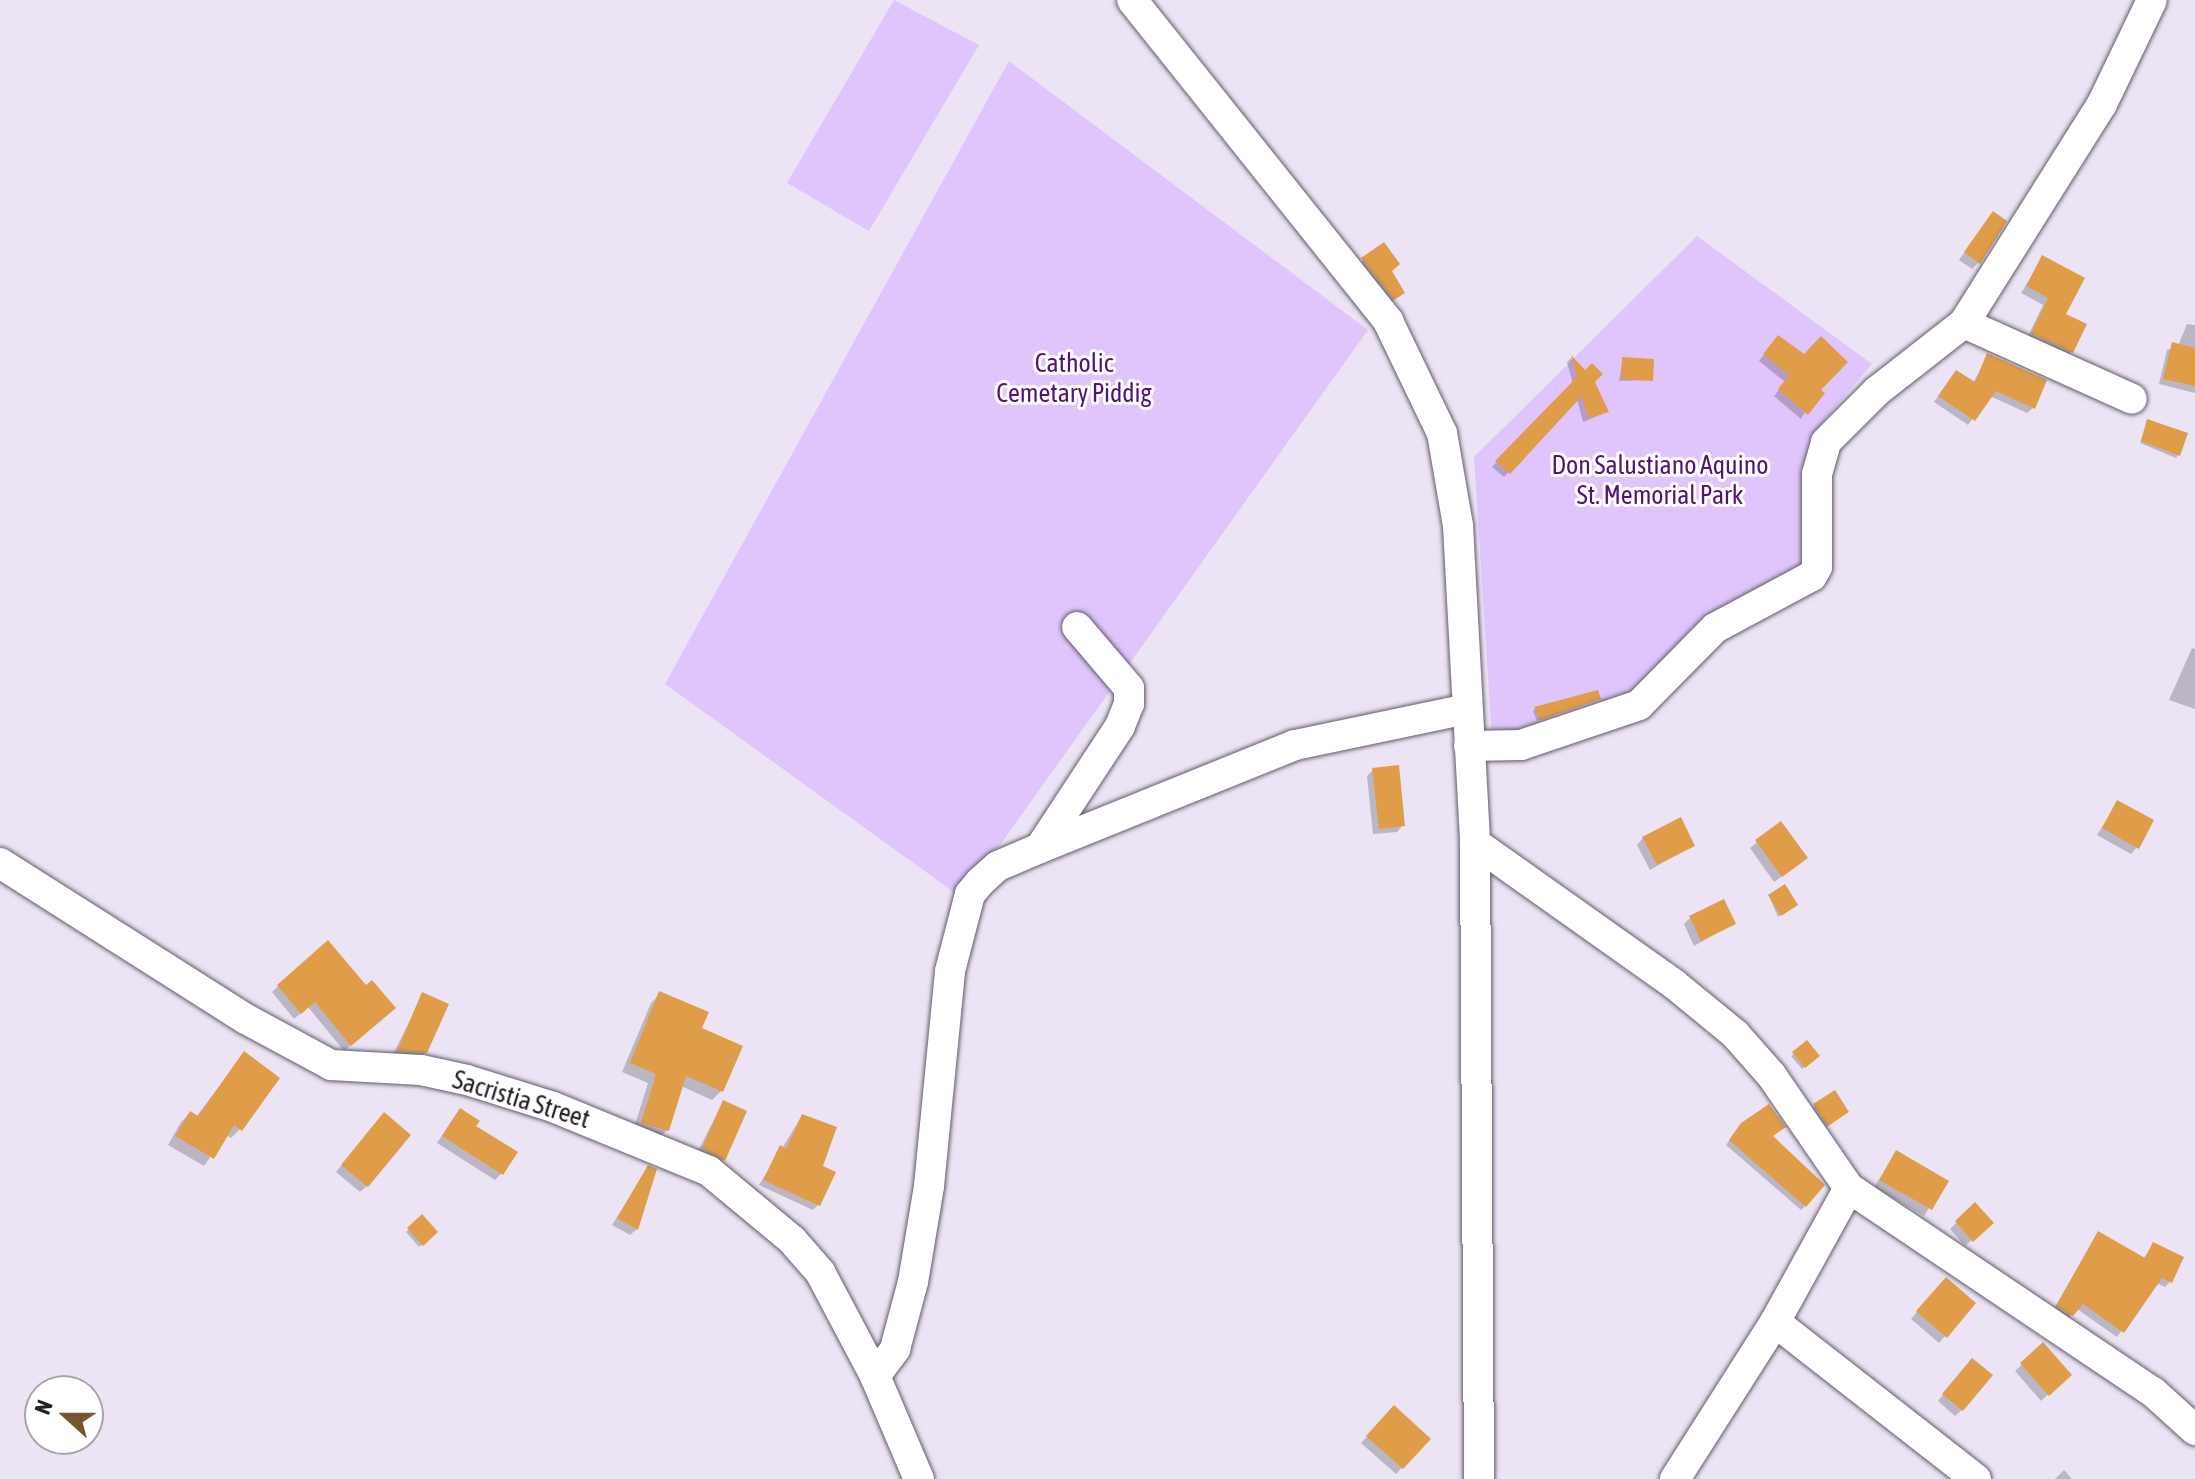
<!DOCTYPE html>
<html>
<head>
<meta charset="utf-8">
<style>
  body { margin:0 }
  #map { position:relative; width:2195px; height:1479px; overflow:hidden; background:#ece4f5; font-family:"Asap Condensed",sans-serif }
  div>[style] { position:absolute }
  .green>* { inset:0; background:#e0c5fc }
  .shadow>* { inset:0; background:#0003 }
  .building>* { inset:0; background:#df9d49 }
  .roads { filter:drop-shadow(0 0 2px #625b6a) drop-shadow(0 0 2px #625b6a) }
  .minor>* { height:30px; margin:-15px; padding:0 15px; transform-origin:15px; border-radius:15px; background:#fff }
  span { translate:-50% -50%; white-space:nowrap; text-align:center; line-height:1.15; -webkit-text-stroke:6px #fff; paint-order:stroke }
  .park-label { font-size:26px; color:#501478 }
  .street-label { font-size:26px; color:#221f25 }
  .north { position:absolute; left:24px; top:1375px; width:80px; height:80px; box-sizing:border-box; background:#fff; border:2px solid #a7a5a8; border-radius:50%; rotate:291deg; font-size:22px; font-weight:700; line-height:32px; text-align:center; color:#221f25 }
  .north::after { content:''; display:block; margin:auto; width:28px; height:36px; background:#77562d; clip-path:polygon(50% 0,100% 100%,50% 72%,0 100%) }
</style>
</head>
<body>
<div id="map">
  <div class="green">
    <i style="clip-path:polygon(894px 0,979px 45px,869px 231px,787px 183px)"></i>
    <i style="clip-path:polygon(1009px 61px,1368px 330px,962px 898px,665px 684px)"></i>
    <i style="clip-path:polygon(1697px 236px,1872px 364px,1822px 423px,1811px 451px,1800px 569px,1641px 698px,1492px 739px,1474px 457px)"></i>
  </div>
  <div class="shadow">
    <i style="clip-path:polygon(1993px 213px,1978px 263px,1972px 269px,1959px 260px)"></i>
    <i style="clip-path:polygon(1383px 244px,1390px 271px,1403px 293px,1388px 304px,1357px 265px)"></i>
    <i style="clip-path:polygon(2043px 258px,2064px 314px,2072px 351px,2065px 358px,2026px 340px,2043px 305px,2021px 293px)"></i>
    <i style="clip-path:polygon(2187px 324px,2195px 325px,2195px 393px,2159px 384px,2167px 350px,2178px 346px)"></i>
    <i style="clip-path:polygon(1773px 343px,1804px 357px,1818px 390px,1801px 419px,1774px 396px,1785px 382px,1759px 361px)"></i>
    <i style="clip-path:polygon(1988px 356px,2033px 408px,2027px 413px,1990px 396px,1968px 425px,1934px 402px,1951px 378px,1973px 383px)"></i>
    <i style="clip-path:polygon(1571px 358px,1593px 382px,1607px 412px,1583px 422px,1577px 399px,1504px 477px,1492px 467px,1573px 384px,1567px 362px)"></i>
    <i style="clip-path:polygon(1623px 359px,1651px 380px,1619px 381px)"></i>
    <i style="clip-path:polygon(2147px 422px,2178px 455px,2176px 458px,2140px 443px)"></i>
    <i style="clip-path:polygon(2192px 648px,2195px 649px,2195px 709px,2169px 700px)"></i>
    <i style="clip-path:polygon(1599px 698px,1537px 721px,1533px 711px,1535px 709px)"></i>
    <i style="clip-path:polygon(1373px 770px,1403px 825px,1397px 832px,1373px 834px,1367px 776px)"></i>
    <i style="clip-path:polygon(2118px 802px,2137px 847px,2131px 854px,2097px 835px)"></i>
    <i style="clip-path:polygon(1780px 823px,1799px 864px,1774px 882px,1750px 848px)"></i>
    <i style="clip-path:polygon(1643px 838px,1693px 845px,1650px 870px,1637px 845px)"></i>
    <i style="clip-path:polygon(1769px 896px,1793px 907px,1778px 917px)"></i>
    <i style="clip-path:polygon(1690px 918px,1733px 924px,1694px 946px,1684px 924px)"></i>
    <i style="clip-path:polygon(278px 986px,387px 1014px,344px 1051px,308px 1007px,294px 1019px,272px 992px)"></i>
    <i style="clip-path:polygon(660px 994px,700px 1029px,721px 1091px,712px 1100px,681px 1086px,667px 1130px,659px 1139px,633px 1131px,648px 1083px,622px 1072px,651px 1003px)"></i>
    <i style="clip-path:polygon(423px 995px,426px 1052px,419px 1059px,392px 1056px)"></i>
    <i style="clip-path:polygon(1807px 1043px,1817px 1056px,1802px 1069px,1791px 1056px)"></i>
    <i style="clip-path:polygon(244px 1054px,240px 1129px,231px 1138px,226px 1135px,204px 1166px,168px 1145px,181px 1122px,190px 1113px,196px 1117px)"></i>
    <i style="clip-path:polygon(723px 1102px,723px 1159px,717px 1166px,696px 1155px)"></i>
    <i style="clip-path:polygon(1815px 1106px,1847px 1112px,1821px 1131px,1808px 1112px)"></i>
    <i style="clip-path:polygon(802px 1116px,820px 1167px,818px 1205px,813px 1210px,759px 1185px)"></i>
    <i style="clip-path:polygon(454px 1117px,474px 1126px,501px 1174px,495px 1180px,437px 1143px)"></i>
    <i style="clip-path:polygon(378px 1121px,367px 1186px,360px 1192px,336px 1172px)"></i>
    <i style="clip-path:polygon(1737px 1130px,1771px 1137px,1805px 1206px,1801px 1210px,1726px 1145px)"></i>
    <i style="clip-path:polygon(1897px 1153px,1946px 1181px,1924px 1216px,1874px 1187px)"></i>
    <i style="clip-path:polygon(648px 1168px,637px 1229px,630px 1235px,612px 1225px)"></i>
    <i style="clip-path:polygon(1975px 1205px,1991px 1223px,1965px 1246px,1950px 1229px)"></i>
    <i style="clip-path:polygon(422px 1217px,436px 1232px,419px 1247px,406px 1232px)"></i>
    <i style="clip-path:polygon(2098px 1233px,2143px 1259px,2153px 1245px,2170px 1282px,2165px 1287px,2156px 1283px,2117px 1337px,2077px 1309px,2066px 1321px,2052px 1312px)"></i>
    <i style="clip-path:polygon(1939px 1286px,1945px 1336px,1939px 1343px,1911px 1319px)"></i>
    <i style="clip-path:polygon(2042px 1345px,2069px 1374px,2041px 1401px,2015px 1371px)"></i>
    <i style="clip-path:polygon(1966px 1367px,1962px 1410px,1955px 1416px,1938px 1401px)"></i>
    <i style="clip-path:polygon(1394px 1408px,1428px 1439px,1396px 1474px,1361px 1443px)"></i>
    <i style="clip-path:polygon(2064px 1470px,2072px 1479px,2055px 1479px)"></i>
  </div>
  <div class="building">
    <i style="clip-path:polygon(1993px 211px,2007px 221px,1980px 264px,1964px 252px)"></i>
    <i style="clip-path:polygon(1384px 242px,1400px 264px,1392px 271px,1405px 293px,1394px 300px,1361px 258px)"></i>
    <i style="clip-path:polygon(2042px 255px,2085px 278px,2066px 314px,2087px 324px,2073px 353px,2031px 333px,2048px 298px,2026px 286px)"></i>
    <i style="clip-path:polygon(1778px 335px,1804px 354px,1821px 336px,1848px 362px,1821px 390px,1825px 393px,1808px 415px,1778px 389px,1789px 375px,1763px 354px)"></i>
    <i style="clip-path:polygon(2172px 342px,2195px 348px,2195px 386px,2163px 379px)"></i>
    <i style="clip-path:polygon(1987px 353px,2047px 380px,2035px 409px,1996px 391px,1975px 421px,1938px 396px,1956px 370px,1975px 382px)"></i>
    <i style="clip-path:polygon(1571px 355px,1585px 370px,1592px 363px,1603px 374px,1595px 382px,1609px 412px,1588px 418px,1582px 396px,1510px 474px,1495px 461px,1577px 377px)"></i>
    <i style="clip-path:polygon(1622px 357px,1654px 359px,1653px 381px,1621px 379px)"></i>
    <i style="clip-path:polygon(2147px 419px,2188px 433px,2180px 456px,2141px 441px)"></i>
    <i style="clip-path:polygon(1598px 690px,1601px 699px,1540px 720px,1534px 707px)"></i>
    <i style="clip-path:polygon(1399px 765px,1405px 826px,1379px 829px,1372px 768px)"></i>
    <i style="clip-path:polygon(2117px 800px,2154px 820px,2139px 849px,2102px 828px)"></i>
    <i style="clip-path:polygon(1681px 817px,1695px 846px,1657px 865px,1642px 837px)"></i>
    <i style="clip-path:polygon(1781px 821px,1808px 858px,1782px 877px,1755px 840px)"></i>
    <i style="clip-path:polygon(1785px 884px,1798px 905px,1781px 916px,1768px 895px)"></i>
    <i style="clip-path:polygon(1724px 899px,1736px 924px,1701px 941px,1689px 916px)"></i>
    <i style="clip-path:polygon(328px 940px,366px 985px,372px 980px,396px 1008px,351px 1046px,315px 1002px,301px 1014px,277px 985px)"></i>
    <i style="clip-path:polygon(659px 991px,709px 1012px,702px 1028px,743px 1046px,723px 1092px,686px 1076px,669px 1131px,641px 1123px,656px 1074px,630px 1063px)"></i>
    <i style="clip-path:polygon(422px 992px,449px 1004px,427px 1053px,397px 1051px)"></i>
    <i style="clip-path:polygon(1807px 1040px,1820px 1056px,1805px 1068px,1792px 1052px)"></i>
    <i style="clip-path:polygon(244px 1051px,280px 1078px,242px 1131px,234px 1125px,214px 1159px,175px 1136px,190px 1111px,198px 1116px)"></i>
    <i style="clip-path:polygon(1835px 1090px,1849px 1112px,1828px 1126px,1813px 1104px)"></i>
    <i style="clip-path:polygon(723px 1100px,747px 1111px,725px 1161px,702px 1148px)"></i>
    <i style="clip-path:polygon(1769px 1104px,1786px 1127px,1773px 1136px,1825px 1185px,1806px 1207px,1729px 1140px,1741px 1123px)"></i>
    <i style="clip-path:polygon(460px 1108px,480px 1121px,476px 1126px,518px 1152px,503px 1175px,442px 1136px)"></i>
    <i style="clip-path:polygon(384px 1112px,411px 1135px,368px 1187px,341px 1165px)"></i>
    <i style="clip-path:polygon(802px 1114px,837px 1127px,823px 1166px,836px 1172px,820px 1206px,763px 1180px,780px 1145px,786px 1149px)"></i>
    <i style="clip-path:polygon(1896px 1150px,1949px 1181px,1932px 1210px,1879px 1180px)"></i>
    <i style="clip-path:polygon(648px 1165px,657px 1169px,638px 1230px,617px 1218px)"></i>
    <i style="clip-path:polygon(1975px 1202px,1994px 1223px,1973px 1242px,1955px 1221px)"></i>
    <i style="clip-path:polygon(422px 1214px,438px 1232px,423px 1246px,407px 1228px)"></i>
    <i style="clip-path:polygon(2098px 1231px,2145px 1258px,2153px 1242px,2184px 1257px,2172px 1283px,2162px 1278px,2124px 1333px,2083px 1304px,2073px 1316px,2056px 1306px)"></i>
    <i style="clip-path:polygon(1946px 1277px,1976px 1303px,1947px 1338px,1916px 1311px)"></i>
    <i style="clip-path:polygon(2043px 1342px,2072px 1375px,2049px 1396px,2020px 1363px)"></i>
    <i style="clip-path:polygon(1972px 1358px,1993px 1375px,1963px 1411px,1942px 1394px)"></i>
    <i style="clip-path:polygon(1394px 1405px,1431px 1439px,1403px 1469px,1366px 1436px)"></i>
  </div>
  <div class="roads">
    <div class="minor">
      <i style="left:1132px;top:0;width:411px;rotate:51.4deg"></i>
      <i style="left:1388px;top:321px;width:124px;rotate:64.3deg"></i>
      <i style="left:1442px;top:433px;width:94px;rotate:80.2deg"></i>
      <i style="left:1458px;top:526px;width:317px;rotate:86.9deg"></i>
      <i style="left:1475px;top:843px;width:636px;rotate:89.64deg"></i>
      <i style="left:1964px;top:323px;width:184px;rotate:24.3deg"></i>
      <i style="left:1469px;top:746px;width:52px;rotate:-1.1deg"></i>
      <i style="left:1521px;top:745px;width:125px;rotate:-18.7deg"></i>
      <i style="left:1639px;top:705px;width:108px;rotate:-45.4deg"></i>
      <i style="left:1715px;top:628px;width:110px;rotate:-28.2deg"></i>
      <i style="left:1812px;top:576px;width:10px;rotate:-61deg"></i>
      <i style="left:1817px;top:567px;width:93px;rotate:-90deg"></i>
      <i style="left:1817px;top:474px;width:33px;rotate:-74deg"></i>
      <i style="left:1826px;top:442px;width:72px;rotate:-45deg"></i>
      <i style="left:1877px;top:391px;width:110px;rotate:-38deg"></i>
      <i style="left:1964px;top:323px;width:259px;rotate:-57.8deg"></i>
      <i style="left:2102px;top:104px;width:115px;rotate:-64.3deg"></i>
      <i style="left:1475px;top:843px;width:244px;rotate:35.3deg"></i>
      <i style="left:1674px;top:984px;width:79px;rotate:39.3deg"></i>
      <i style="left:1735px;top:1034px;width:56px;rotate:48.6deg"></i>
      <i style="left:1772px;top:1076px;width:136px;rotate:55.5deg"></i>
      <i style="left:1849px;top:1188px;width:366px;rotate:33.9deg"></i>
      <i style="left:2153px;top:1392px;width:57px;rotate:42.1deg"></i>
      <i style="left:1040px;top:848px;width:146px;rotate:-56.7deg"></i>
      <i style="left:1120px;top:726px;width:24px;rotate:-68deg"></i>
      <i style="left:1129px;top:704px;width:16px;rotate:-90deg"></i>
      <i style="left:1129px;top:688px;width:80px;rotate:-130.4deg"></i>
      <i style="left:0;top:863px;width:291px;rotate:32.4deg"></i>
      <i style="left:246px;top:1019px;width:97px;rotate:28.4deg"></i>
      <i style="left:331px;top:1065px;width:90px;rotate:3.2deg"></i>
      <i style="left:421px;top:1070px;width:47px;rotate:12.3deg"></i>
      <i style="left:467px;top:1080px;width:90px;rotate:17.4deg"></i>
      <i style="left:553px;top:1107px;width:169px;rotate:22.3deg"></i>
      <i style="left:709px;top:1171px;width:108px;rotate:39.7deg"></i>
      <i style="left:792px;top:1240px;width:43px;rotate:48.8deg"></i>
      <i style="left:820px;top:1272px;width:118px;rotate:62.1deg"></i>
      <i style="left:875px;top:1376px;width:112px;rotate:66.9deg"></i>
      <i style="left:1775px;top:1322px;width:255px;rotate:38deg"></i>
      <i style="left:875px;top:1376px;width:34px;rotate:-53deg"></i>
      <i style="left:895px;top:1349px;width:69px;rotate:-75deg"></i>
      <i style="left:913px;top:1282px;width:97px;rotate:-80.5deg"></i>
      <i style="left:929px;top:1186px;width:216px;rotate:-84.4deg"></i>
      <i style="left:950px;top:971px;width:80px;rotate:-75.4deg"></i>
      <i style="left:970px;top:894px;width:16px;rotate:-50deg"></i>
      <i style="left:980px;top:882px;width:24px;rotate:-42deg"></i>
      <i style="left:998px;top:866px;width:46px;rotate:-23.2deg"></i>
      <i style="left:1040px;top:848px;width:275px;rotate:-22deg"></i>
      <i style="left:1295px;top:745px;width:176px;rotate:-11.8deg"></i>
      <i style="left:1675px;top:1479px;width:186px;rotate:-57.5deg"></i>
      <i style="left:1775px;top:1322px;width:153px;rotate:-61.1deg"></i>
    </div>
  </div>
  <div class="park-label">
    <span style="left:1074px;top:379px">Catholic<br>Cemetary Piddig</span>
    <span style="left:1660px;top:481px">Don Salustiano Aquino<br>St. Memorial Park</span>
  </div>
  <div class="street-label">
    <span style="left:521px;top:1100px;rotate:17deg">Sacristia Street</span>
  </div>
  <div class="north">N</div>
</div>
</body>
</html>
